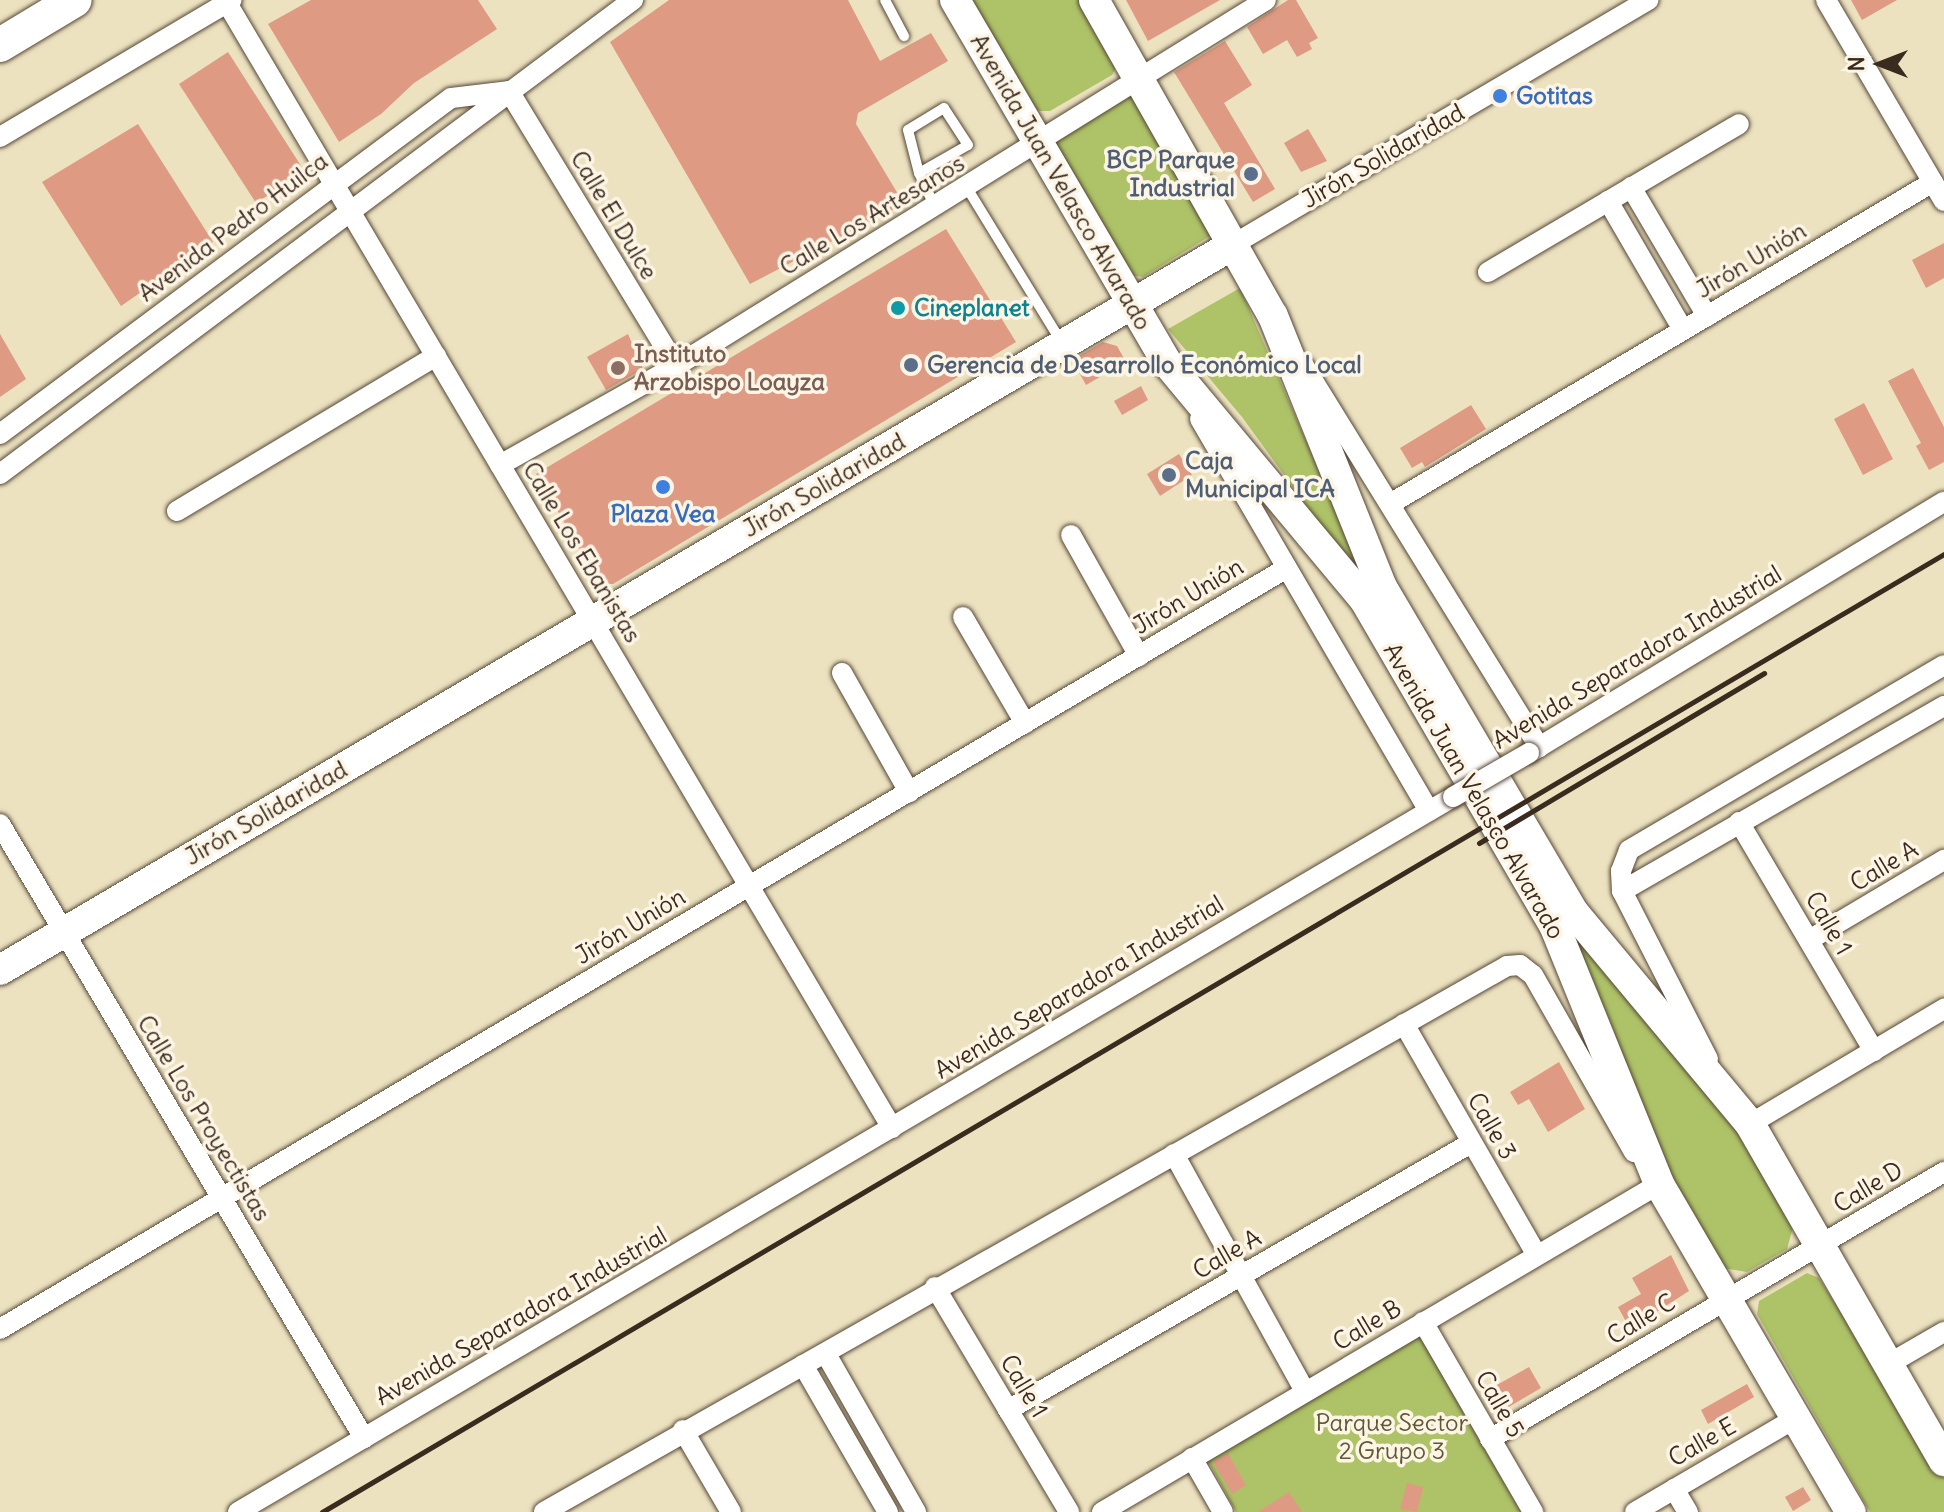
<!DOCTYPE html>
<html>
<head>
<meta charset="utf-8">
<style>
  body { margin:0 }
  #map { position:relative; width:1944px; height:1512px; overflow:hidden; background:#ece2c0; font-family:Delius,sans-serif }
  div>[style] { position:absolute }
  .green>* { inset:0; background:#aec368 }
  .building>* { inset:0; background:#de9a83 }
  .roads { filter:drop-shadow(0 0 2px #564636) drop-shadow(0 0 2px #564636) }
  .lane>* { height:10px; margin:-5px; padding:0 5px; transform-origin:5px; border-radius:5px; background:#fff }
  .street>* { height:20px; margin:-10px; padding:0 10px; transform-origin:10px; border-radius:10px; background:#fff }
  .secondary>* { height:30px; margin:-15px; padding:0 15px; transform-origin:15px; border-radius:15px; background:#fff }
  .primary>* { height:34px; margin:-17px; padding:0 17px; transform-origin:17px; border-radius:17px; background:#fff }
  .rail>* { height:5px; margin:-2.5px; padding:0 2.5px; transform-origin:2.5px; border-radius:2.5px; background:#3b2a1e }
  .bridges { filter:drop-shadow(0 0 2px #564636) drop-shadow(0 0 2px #564636) }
  .street-bridge>* { height:20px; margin:-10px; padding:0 10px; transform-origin:10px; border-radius:10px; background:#fff }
  .dots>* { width:22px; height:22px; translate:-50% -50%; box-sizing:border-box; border:4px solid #fcf5e5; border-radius:50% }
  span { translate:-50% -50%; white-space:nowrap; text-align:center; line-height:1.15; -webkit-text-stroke:7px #fcf5e5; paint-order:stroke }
  .shop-label { font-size:24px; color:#366cbe; font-weight:700 }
  .left { translate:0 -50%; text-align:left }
  .street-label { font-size:24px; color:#3b2a1e }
  .service-label { font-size:24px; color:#4e5e75; font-weight:700 }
  .right { translate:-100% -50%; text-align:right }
  .culture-label { font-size:24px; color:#0d838f; font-weight:700 }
  .education-label { font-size:24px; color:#785e54; font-weight:700 }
  .park-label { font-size:24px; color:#5e5834 }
  .north { position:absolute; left:1840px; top:24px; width:80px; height:80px; -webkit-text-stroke:6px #fcf5e5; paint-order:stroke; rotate:270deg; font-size:22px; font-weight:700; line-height:32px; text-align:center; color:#3b2a1e }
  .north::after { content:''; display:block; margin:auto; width:28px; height:36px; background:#3b2a1e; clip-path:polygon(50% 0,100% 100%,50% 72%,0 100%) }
</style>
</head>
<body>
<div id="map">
  <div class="green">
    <i style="clip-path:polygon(966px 0,1084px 0,1117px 66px,1112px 75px,1050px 111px,1039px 111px,1028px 106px)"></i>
    <i style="clip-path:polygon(1127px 95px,1142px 102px,1212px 226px,1210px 236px,1143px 277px,1129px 275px,1055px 141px)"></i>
    <i style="clip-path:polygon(1240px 288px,1335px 508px,1381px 608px,1242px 417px,1168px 329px)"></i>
    <i style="clip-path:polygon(1572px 932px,1715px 1094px,1793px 1227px,1787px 1249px,1747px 1272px,1723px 1268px,1669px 1176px)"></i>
    <i style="clip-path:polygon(1807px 1273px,1819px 1278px,1944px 1476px,1944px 1512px,1870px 1512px,1757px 1314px,1759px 1301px)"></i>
    <i style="clip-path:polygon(1419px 1334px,1521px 1512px,1236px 1512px,1207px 1459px)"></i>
  </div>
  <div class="building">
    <i style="clip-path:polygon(311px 0,478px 0,497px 29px,414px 83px,381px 114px,339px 142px,268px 24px)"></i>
    <i style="clip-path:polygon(669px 0,848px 0,880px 61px,931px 33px,948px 61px,858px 113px,856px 124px,898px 194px,893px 196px,898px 207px,750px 284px,610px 42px)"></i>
    <i style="clip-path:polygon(1126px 0,1220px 0,1148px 41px)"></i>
    <i style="clip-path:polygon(1288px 0,1296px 0,1318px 38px,1309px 43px,1312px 49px,1297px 57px,1287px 40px,1263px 54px,1247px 27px)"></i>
    <i style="clip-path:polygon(1851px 0,1897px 0,1862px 20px)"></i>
    <i style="clip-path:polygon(1225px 41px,1252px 85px,1224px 103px,1275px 189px,1253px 202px,1174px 72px)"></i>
    <i style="clip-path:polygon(228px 52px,305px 172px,256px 203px,179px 84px)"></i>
    <i style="clip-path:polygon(138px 124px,213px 242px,121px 306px,42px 182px)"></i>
    <i style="clip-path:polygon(1308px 129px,1327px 161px,1301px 172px,1284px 143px)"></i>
    <i style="clip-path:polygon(946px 229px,1016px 342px,613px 584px,600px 584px,536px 474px)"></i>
    <i style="clip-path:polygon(1944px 243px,1944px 278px,1926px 288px,1912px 260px)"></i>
    <i style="clip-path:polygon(0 334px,26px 379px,0 397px)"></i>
    <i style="clip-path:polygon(628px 334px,643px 369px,606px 390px,587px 357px)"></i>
    <i style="clip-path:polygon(1103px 342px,1117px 346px,1126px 362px,1086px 385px,1072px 360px)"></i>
    <i style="clip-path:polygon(1913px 368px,1944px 427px,1944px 462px,1929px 470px,1916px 446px,1921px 443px,1888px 381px)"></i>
    <i style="clip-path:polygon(1141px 386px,1148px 400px,1122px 415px,1114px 401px)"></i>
    <i style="clip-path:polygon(1864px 403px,1893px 459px,1863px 475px,1834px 419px)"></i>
    <i style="clip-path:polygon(1471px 405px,1486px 429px,1425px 467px,1422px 462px,1412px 468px,1400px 448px)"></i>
    <i style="clip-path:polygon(1179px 454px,1192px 475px,1160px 496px,1147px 474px)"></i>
    <i style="clip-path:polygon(1559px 1062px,1585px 1109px,1548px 1132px,1529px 1099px,1518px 1105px,1510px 1092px)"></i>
    <i style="clip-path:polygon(1671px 1255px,1689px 1291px,1630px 1329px,1618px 1307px,1641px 1294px,1632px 1278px)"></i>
    <i style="clip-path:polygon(1529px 1367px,1541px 1388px,1497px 1414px,1484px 1392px)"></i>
    <i style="clip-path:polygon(1747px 1384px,1754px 1397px,1708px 1424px,1701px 1410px)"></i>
    <i style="clip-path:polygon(1228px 1453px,1246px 1485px,1232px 1494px,1213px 1462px)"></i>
    <i style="clip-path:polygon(1407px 1483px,1423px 1487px,1417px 1512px,1400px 1509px)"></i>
    <i style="clip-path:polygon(1803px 1487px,1811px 1500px,1793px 1511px,1785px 1497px)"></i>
    <i style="clip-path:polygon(1289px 1492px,1302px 1512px,1258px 1512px)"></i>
  </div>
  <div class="roads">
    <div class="lane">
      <i style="left:885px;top:0;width:41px;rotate:62.2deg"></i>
      <i style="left:919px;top:173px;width:56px;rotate:-29.7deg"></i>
      <i style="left:968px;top:145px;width:44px;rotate:-123deg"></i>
      <i style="left:944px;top:108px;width:42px;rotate:148.6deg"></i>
      <i style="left:908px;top:130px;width:44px;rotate:75.7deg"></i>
      <i style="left:919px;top:173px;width:38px;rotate:65deg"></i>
      <i style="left:967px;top:188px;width:182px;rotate:58.5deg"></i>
    </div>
    <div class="street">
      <i style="left:1826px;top:0;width:233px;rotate:59.6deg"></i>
      <i style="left:227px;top:3px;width:1307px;rotate:59.41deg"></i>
      <i style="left:0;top:137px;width:269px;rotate:-30.6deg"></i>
      <i style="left:1631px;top:187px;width:150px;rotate:59.5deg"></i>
      <i style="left:1608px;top:201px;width:149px;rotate:59.8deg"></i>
      <i style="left:1234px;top:244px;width:481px;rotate:-30.5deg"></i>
      <i style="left:1488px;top:272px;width:291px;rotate:-30.5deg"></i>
      <i style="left:1304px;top:366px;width:448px;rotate:58.3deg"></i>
      <i style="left:1200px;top:419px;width:454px;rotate:59.7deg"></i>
      <i style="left:0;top:434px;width:562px;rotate:-36.69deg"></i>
      <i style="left:451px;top:98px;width:58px;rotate:-6.9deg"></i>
      <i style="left:509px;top:91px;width:322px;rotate:58.7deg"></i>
      <i style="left:500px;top:465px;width:202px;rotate:-29.4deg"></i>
      <i style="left:676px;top:366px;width:694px;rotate:-31.81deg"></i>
      <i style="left:0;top:474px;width:791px;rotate:-36.83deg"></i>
      <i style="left:1390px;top:504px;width:631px;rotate:-30.67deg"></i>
      <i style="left:177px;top:511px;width:302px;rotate:-30.9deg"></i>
      <i style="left:1071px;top:535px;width:139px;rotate:60.7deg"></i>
      <i style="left:963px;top:617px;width:123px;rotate:59.7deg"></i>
      <i style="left:842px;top:673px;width:137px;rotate:60.6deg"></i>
      <i style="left:1529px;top:753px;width:485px;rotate:-31.2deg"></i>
      <i style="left:1739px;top:822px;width:266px;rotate:59.5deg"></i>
      <i style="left:0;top:824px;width:714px;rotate:59.34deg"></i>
      <i style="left:1622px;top:891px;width:371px;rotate:-29.9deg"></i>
      <i style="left:1809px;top:940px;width:157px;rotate:-30.7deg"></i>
      <i style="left:1404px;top:1024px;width:265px;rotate:60.1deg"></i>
      <i style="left:1708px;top:1059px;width:189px;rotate:-117.1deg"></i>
      <i style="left:1622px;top:891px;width:20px;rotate:-93deg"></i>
      <i style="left:1621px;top:871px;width:22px;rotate:-69deg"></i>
      <i style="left:1629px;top:850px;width:365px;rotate:-30.4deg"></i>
      <i style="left:1750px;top:1124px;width:226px;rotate:-30.7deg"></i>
      <i style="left:1174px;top:1154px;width:271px;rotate:61.1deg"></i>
      <i style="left:935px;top:1287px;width:262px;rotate:59.2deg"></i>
      <i style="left:1423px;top:1322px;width:220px;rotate:59.9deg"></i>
      <i style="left:0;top:1329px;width:1495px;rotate:-30.6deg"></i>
      <i style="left:826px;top:1354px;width:182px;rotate:60.3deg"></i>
      <i style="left:803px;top:1365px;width:170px;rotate:60deg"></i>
      <i style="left:1887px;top:1365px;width:66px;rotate:-30.1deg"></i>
      <i style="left:1008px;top:1410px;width:534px;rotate:-29.97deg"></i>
      <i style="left:683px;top:1430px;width:95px;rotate:59.7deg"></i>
      <i style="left:1490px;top:1439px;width:527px;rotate:-30.46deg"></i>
      <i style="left:1192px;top:1458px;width:62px;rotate:60.1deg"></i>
      <i style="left:1674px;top:1489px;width:27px;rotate:59deg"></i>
      <i style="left:238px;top:1512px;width:1410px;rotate:-30.48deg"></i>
      <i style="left:544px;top:1512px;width:1107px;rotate:-29.55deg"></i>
      <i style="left:1507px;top:966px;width:13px;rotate:-4deg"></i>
      <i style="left:1520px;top:965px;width:16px;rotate:38deg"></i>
      <i style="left:1533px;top:975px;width:204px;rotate:60.3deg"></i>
      <i style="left:1102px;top:1512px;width:646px;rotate:-30.49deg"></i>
      <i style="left:1635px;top:1512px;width:186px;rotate:-30.3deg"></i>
    </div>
    <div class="secondary">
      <i style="left:955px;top:0;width:422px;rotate:59.7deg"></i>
      <i style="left:1168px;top:364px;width:306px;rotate:50.2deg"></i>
      <i style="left:1364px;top:599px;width:377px;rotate:59.8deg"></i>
      <i style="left:1554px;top:925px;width:279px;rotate:67.9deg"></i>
      <i style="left:1659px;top:1184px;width:380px;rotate:59.7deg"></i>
      <i style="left:1094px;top:0;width:363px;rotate:60.5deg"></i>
      <i style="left:1273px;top:316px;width:292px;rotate:68.1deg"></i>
      <i style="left:1382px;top:587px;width:380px;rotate:59.5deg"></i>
      <i style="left:1575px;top:914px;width:273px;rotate:50.2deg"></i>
      <i style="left:1750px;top:1124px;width:389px;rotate:60.1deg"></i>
      <i style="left:0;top:970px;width:1432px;rotate:-30.47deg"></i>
    </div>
    <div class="primary">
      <i style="left:0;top:45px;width:87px;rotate:-31deg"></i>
    </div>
  </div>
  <div class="rail">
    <i style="left:1479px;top:843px;width:332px;rotate:-30.8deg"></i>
    <i style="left:322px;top:1512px;width:1884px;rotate:-30.57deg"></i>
  </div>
  <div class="bridges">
    <div class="street-bridge">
      <i style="left:1453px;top:797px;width:88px;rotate:-30.1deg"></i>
    </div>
  </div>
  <div class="dots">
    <i style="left:1500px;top:96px;background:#3f7fe0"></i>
    <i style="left:1251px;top:174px;background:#5c6f8a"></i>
    <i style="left:898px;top:308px;background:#0f9aa8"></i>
    <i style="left:911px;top:365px;background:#5c6f8a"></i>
    <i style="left:618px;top:368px;background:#8d6e63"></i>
    <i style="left:1169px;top:475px;background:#5c6f8a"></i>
    <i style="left:663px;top:487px;background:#3f7fe0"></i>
  </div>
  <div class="shop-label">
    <span class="left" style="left:1516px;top:96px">Gotitas</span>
    <span style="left:663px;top:514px">Plaza Vea</span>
  </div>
  <div class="street-label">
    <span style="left:1383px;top:156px;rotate:-30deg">Jirón Solidaridad</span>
    <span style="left:1061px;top:182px;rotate:60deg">Avenida Juan Velasco Alvarado</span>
    <span style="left:614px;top:215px;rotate:59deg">Calle El Dulce</span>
    <span style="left:872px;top:215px;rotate:-31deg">Calle Los Artesanos</span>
    <span style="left:233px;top:227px;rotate:-37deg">Avenida Pedro Huilca</span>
    <span style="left:1751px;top:260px;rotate:-31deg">Jirón Unión</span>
    <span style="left:824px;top:485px;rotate:-30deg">Jirón Solidaridad</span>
    <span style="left:582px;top:552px;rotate:59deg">Calle Los Ebanistas</span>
    <span style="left:1188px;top:596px;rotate:-31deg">Jirón Unión</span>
    <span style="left:1637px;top:657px;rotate:-31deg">Avenida Separadora Industrial</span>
    <span style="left:1474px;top:791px;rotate:60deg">Avenida Juan Velasco Alvarado</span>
    <span style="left:266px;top:813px;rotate:-30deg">Jirón Solidaridad</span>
    <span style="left:1884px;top:866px;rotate:-31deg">Calle A</span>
    <span style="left:1829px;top:923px;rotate:60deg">Calle 1</span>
    <span style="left:630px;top:926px;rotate:-31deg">Jirón Unión</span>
    <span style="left:1079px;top:987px;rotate:-31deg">Avenida Separadora Industrial</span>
    <span style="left:204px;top:1118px;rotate:59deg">Calle Los Proyectistas</span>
    <span style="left:1492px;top:1126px;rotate:60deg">Calle 3</span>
    <span style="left:1868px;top:1187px;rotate:-31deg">Calle D</span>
    <span style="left:1227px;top:1254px;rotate:-30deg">Calle A</span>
    <span style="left:521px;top:1316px;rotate:-30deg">Avenida Separadora Industrial</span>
    <span style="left:1641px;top:1319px;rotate:-31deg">Calle C</span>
    <span style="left:1367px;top:1325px;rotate:-31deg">Calle B</span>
    <span style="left:1024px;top:1386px;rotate:59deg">Calle 1</span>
    <span style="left:1500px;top:1404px;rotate:60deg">Calle 5</span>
    <span style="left:1702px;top:1442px;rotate:-30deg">Calle E</span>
  </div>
  <div class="service-label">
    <span class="right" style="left:1235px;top:174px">BCP Parque<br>Industrial</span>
    <span class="left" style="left:927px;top:365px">Gerencia de Desarrollo Económico Local</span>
    <span class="left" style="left:1185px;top:475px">Caja<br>Municipal ICA</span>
  </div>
  <div class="culture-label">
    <span class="left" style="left:914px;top:308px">Cineplanet</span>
  </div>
  <div class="education-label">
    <span class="left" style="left:634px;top:368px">Instituto<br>Arzobispo Loayza</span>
  </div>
  <div class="park-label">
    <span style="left:1392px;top:1437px">Parque Sector<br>2 Grupo 3</span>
  </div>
  <div class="north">N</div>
</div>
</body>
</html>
